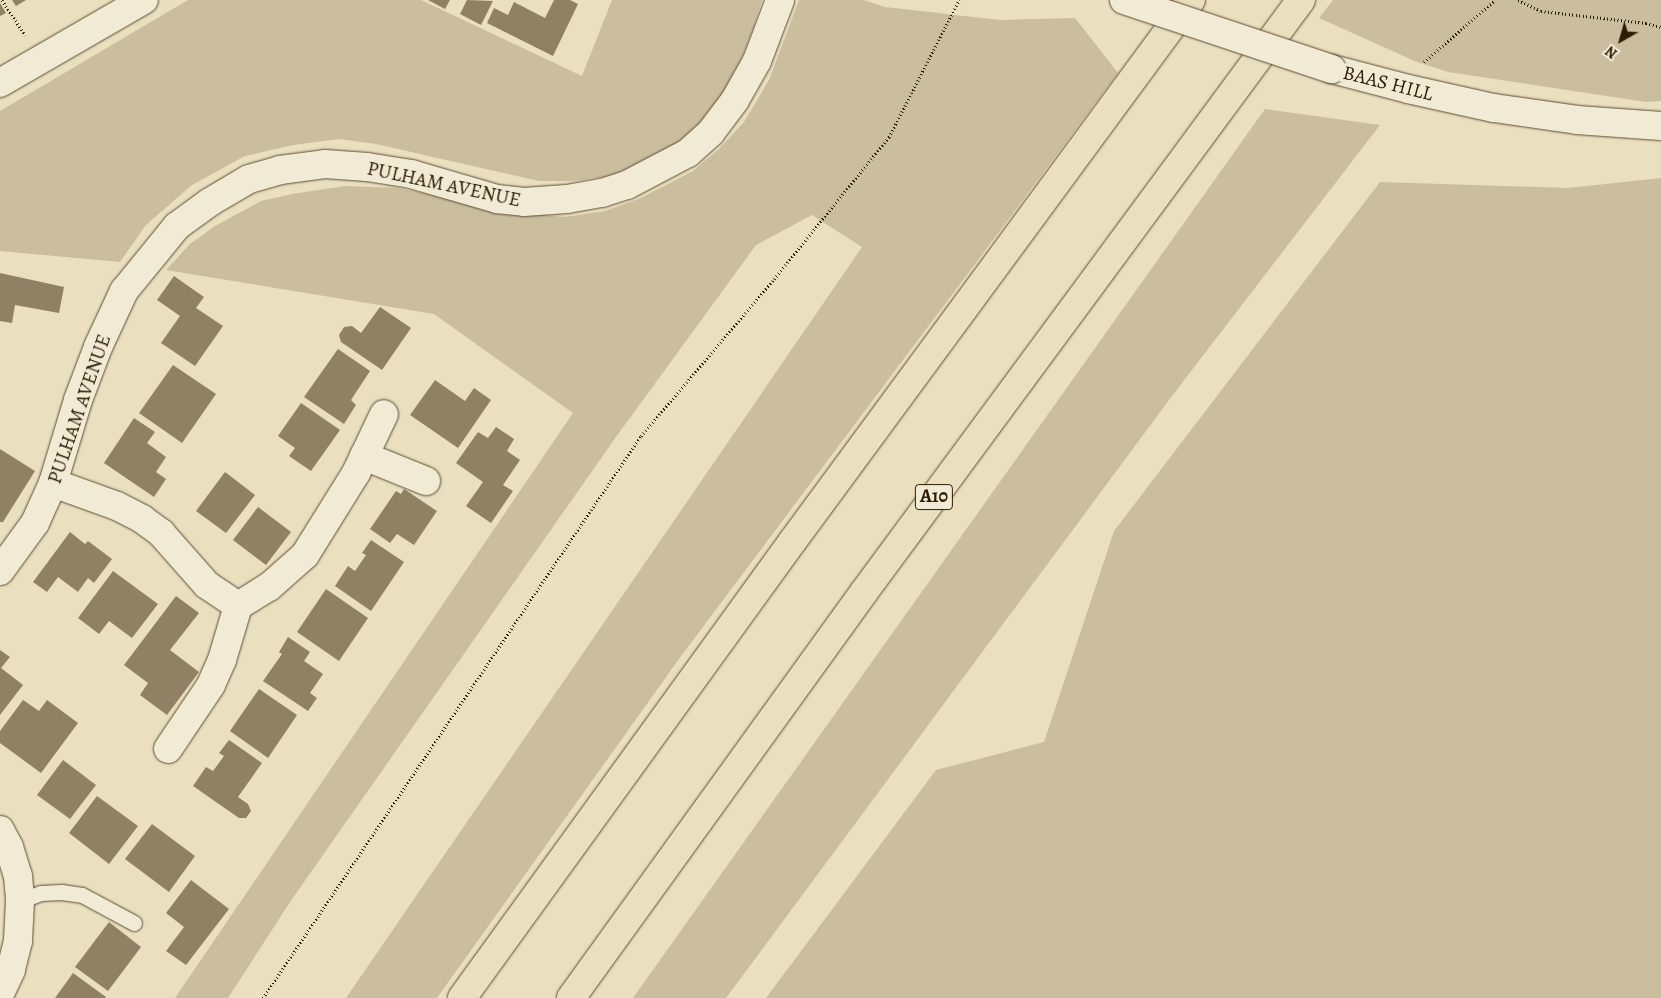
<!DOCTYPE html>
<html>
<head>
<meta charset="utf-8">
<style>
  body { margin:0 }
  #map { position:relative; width:1661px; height:998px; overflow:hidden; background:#eadfbe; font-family:Alegreya,serif }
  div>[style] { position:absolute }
  .green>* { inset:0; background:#cabe9e }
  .building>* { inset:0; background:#908164 }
  .path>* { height:3px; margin-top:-1.5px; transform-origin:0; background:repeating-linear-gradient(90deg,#2e1c03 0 1px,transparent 0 3.5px) }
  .roads { filter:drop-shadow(0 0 1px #5d4d32) drop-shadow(0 0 1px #5d4d32) }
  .service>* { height:15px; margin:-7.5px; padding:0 7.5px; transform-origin:7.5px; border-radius:7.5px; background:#f1ead5 }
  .minor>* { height:28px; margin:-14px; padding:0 14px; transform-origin:14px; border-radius:14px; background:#f1ead5 }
  .tertiary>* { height:28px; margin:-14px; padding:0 14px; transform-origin:14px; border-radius:14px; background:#f1ead5 }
  .trunk>* { height:28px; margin:-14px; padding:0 14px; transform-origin:14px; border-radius:14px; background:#eadfbe }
  .bridges { filter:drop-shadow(0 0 1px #5d4d32) drop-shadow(0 0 1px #5d4d32) }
  .tertiary-bridge>* { height:28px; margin:-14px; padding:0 14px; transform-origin:14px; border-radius:14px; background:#f1ead5 }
  span { translate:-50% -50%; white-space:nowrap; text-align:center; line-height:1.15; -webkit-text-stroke:5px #f1ead5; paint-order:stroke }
  .shield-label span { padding:1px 4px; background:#f1ead5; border:1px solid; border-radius:4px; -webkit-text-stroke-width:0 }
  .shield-label { font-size:19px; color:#2e1c03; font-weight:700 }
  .street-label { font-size:20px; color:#2e1c03 }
  .north { position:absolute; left:1596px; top:15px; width:50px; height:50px; -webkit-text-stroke:4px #f1ead5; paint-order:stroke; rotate:218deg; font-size:14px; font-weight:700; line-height:20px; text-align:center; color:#2e1c03 }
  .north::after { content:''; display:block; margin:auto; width:18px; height:22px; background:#2e1c03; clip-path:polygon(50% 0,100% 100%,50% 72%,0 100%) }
</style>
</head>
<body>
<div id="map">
  <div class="green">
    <i style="clip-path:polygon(188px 0,421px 0,582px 76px,612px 0,762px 0,753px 30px,736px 72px,716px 105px,698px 126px,670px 149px,636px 167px,604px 177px,574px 181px,539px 181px,376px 144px,339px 139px,293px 145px,245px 156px,192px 185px,146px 225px,120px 262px,0 251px,0 111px)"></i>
    <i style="clip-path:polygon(799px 0,863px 0,885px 7px,1000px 20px,1075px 18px,1118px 73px,679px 659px,437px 998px,346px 998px,862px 247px,812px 215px,756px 245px,616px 437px,290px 902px,228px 998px,175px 998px,573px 413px,434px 314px,166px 270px,190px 244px,215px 226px,261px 201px,292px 194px,345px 186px,398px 188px,514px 212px,565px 217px,605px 211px,641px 198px,693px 171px,719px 149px,744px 122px,769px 80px)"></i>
    <i style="clip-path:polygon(1333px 0,1661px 0,1661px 101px,1646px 102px,1448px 72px,1417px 62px,1319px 18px)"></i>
    <i style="clip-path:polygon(1265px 109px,1380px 125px,1172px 396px,726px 998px,633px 998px)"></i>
    <i style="clip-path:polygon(1661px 178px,1661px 998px,766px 998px,936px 770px,1044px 742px,1114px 531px,1380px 182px,1568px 188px)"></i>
  </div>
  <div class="building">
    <i style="clip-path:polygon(12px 0,26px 0,16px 6px)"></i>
    <i style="clip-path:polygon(428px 0,450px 0,445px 9px)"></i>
    <i style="clip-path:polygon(467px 0,493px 1px,481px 25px,460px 14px)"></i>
    <i style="clip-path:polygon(554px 0,570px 0,578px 4px,553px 56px,487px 23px,494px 8px,508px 15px,514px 2px,545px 18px)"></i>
    <i style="clip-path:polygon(0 3px,6px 13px,0 16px)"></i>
    <i style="clip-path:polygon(0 273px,64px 287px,59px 313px,15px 305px,12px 323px,0 321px)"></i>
    <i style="clip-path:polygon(174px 276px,204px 297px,196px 308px,223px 326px,195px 366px,161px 343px,180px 316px,157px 300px)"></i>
    <i style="clip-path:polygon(380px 307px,411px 328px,382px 370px,341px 342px,339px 335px,344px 327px,352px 326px,361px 333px)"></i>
    <i style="clip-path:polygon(338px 349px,370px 371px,351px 400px,356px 405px,344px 424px,304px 397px)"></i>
    <i style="clip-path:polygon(173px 365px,216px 394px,182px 443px,139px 413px)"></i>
    <i style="clip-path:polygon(435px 380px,465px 401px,474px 388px,491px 400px,458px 448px,410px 415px)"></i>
    <i style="clip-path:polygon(301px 403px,340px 430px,311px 471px,289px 456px,295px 448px,278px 436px)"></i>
    <i style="clip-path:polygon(134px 418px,155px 432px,147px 443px,166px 457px,156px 472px,166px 479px,154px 497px,104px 463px)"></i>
    <i style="clip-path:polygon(496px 427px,514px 439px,507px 451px,520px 460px,503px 485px,513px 491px,491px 523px,466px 506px,483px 482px,456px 463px,478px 432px,488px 438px)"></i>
    <i style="clip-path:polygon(0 449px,35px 471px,3px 522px,0 522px)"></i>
    <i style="clip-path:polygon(225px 472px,255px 495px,226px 533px,196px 511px)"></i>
    <i style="clip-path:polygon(404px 489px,437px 511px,414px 545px,397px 534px,390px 543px,370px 529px,396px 491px,401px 494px)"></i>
    <i style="clip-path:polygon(258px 507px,291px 532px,266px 565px,233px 540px)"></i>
    <i style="clip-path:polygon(70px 532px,85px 544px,88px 541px,112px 559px,94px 583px,88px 578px,78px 592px,58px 577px,47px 592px,33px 582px)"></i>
    <i style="clip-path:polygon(371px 540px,404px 562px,371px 611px,335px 586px,348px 566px,355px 571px,366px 555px,362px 553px)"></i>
    <i style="clip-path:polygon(113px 571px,158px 604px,132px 638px,109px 621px,99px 634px,78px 618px)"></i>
    <i style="clip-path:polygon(326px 589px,368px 618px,339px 661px,297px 632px)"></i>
    <i style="clip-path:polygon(176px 596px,199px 613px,170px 650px,199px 672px,167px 715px,140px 695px,148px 683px,124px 665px)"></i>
    <i style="clip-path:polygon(288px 637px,310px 652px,304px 661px,323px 674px,310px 693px,317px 698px,308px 711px,263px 681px,282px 654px,279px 652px)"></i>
    <i style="clip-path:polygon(0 650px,10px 657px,1px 668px,23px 685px,0 715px)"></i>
    <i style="clip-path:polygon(259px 689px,297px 715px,268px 758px,230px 731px)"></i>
    <i style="clip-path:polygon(23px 700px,39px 711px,47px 700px,78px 723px,41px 773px,0 743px,0 731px)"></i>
    <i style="clip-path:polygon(229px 740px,262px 763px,238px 797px,248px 804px,251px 811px,246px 818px,239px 818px,193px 786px,206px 767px,213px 771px,224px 756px,219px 753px)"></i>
    <i style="clip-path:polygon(63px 760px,96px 785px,70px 819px,37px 795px)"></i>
    <i style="clip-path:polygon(97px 796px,138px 826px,109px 864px,69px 833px)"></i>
    <i style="clip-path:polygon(152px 824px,195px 856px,169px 892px,125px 859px)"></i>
    <i style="clip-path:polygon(191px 880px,229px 909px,186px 965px,166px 951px,184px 927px,166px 913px)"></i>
    <i style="clip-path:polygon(109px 922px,141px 947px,108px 991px,75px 967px)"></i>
    <i style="clip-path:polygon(73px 973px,106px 997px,105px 998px,55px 998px)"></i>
  </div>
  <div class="path">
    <i style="left:2px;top:0;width:42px;rotate:56.7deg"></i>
    <i style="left:1518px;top:0;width:25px;rotate:26deg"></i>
    <i style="left:1541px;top:11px;width:106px;rotate:6.5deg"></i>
    <i style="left:1646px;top:23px;width:16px;rotate:15deg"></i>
    <i style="left:1424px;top:62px;width:94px;rotate:-41.1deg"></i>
    <i style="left:263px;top:998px;width:677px;rotate:-56.08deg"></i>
    <i style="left:641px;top:436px;width:206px;rotate:-49.7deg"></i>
    <i style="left:774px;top:279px;width:183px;rotate:-51deg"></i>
    <i style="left:889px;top:137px;width:154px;rotate:-62.9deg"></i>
  </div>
  <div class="roads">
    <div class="service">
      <i style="left:20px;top:901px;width:22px;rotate:-21deg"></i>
      <i style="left:41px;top:893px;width:20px;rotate:-3deg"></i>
      <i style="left:61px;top:892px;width:21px;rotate:8deg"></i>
      <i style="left:82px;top:895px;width:59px;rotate:28.3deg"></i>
    </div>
    <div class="minor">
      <i style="left:0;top:83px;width:166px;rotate:-30deg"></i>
      <i style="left:364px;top:456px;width:67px;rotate:22deg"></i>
      <i style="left:53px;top:483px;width:68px;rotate:19.8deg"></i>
      <i style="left:117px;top:506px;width:28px;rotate:27deg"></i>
      <i style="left:142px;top:519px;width:24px;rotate:36deg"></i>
      <i style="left:161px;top:533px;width:69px;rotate:48.5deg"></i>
      <i style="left:207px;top:585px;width:37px;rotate:34deg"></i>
      <i style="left:238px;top:606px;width:56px;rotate:106.5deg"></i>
      <i style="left:222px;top:660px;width:27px;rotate:114deg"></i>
      <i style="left:211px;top:685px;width:77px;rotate:123.9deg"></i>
      <i style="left:0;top:571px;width:59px;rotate:-53.9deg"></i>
      <i style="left:35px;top:523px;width:44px;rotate:-65.8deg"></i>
      <i style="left:53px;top:483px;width:87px;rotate:-73.2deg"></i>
      <i style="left:78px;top:400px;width:57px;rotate:-69.3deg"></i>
      <i style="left:98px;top:347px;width:62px;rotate:-65.1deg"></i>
      <i style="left:124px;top:291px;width:84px;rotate:-50.8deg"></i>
      <i style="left:177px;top:226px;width:41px;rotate:-36deg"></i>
      <i style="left:210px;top:202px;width:45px;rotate:-30.5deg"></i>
      <i style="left:249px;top:179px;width:32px;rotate:-16deg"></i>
      <i style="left:280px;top:170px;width:45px;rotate:-7.6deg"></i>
      <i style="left:325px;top:164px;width:42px;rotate:4.1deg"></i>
      <i style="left:367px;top:167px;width:45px;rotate:9deg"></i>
      <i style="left:411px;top:174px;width:90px;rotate:16.2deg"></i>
      <i style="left:497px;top:199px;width:27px;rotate:6deg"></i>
      <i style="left:524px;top:202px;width:43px;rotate:-4deg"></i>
      <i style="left:567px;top:199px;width:36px;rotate:-10deg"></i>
      <i style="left:602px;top:193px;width:26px;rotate:-18deg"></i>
      <i style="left:627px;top:185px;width:69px;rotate:-27.7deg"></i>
      <i style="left:688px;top:153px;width:31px;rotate:-42deg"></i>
      <i style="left:711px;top:132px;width:40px;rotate:-53deg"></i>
      <i style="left:735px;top:100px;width:45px;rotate:-60.6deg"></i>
      <i style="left:757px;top:61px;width:65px;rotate:-69.3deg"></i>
      <i style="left:238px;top:606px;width:36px;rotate:-32deg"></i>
      <i style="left:269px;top:587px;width:48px;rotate:-41.6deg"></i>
      <i style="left:305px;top:555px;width:97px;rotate:-58.1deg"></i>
      <i style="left:356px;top:473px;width:65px;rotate:-64.6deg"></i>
      <i style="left:0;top:830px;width:19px;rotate:62deg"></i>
      <i style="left:9px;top:847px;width:30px;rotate:73deg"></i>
      <i style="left:18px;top:876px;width:25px;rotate:85deg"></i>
      <i style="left:20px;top:901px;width:40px;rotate:92.9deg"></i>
      <i style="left:18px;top:941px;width:30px;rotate:104deg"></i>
      <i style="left:11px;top:970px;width:26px;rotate:115deg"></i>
    </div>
    <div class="tertiary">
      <i style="left:1332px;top:69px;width:79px;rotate:14.7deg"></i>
      <i style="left:1408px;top:89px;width:88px;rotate:12.5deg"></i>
      <i style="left:1494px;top:108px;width:84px;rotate:8.2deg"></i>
      <i style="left:1577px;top:120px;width:84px;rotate:4.1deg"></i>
    </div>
    <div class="trunk">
      <i style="left:462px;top:998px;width:563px;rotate:-54.11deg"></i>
      <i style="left:792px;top:542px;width:673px;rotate:-53.64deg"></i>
      <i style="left:571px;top:998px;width:501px;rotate:-54.18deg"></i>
      <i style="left:864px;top:592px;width:736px;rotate:-53.57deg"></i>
    </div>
  </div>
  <div class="bridges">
    <div class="tertiary-bridge">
      <i style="left:1124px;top:0;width:219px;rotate:18.4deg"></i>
    </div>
  </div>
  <div class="shield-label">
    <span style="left:934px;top:497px">A10</span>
  </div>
  <div class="street-label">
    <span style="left:1388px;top:83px;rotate:14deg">BAAS HILL</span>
    <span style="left:444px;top:184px;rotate:12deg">PULHAM AVENUE</span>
    <span style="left:79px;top:409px;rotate:-71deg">PULHAM AVENUE</span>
  </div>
  <div class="north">N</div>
</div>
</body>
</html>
